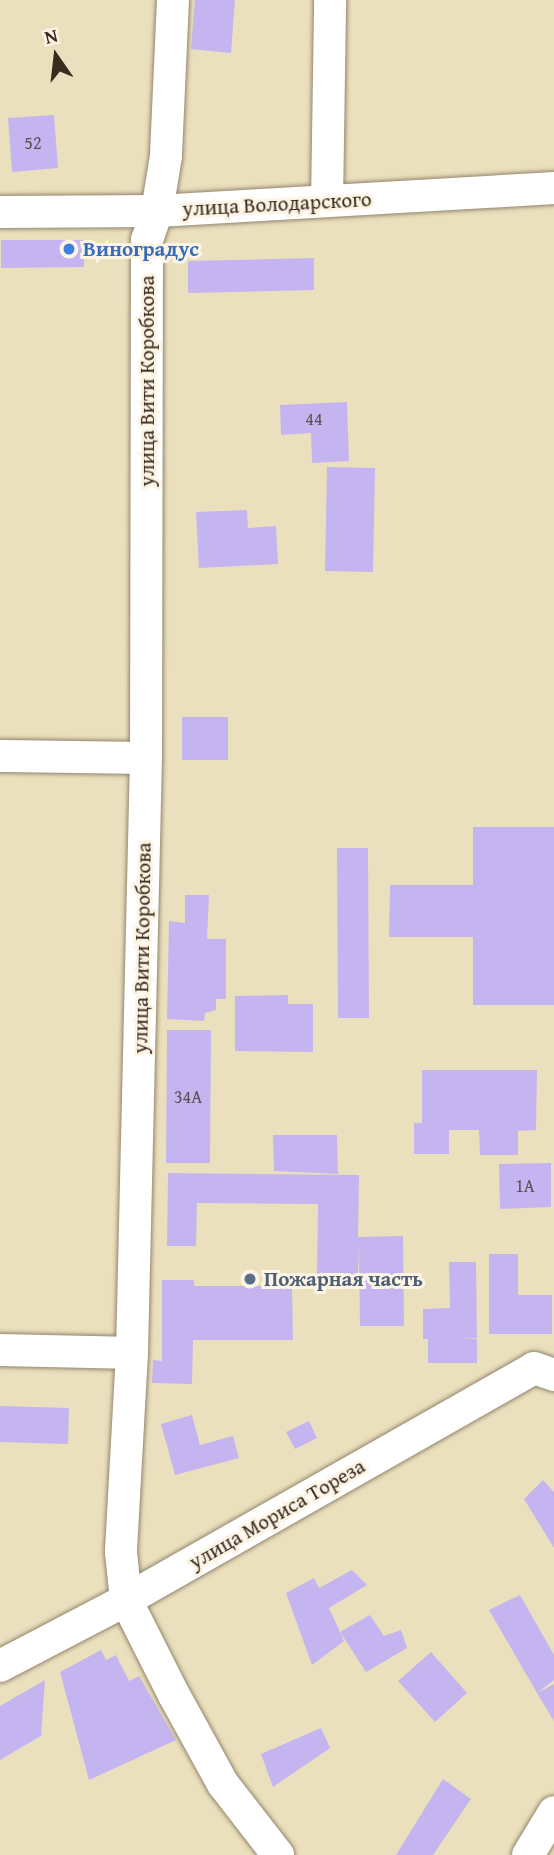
<!DOCTYPE html>
<html>
<head>
<meta charset="utf-8">
<style>
  body { margin:0 }
  #map { position:relative; width:554px; height:1855px; overflow:hidden; background:#ebe0bd; font-family:"Gentium Book Plus",serif }
  div>[style] { position:absolute }
  .building>* { inset:0; background:#c4b5f0 }
  .roads { filter:drop-shadow(0 0 2px #93856e) drop-shadow(0 0 2px #93856e) }
  .minor>* { height:32px; margin:-16px; padding:0 16px; transform-origin:16px; border-radius:16px; background:#fff }
  .dots>* { width:19px; height:19px; translate:-50% -50%; box-sizing:border-box; border:4px solid #fcf5e5; border-radius:50% }
  span { translate:-50% -50%; white-space:nowrap; text-align:center; line-height:1.15; -webkit-text-stroke:6px #fcf5e5; paint-order:stroke }
  .number-label { font-size:18px; color:#5d4d52 }
  .number-label span { -webkit-text-stroke-width:0 }
  .street-label { font-size:21px; color:#3b2a1e }
  .shop-label { font-size:21px; color:#366cbe; font-weight:700 }
  .left { translate:0 -50%; text-align:left }
  .service-label { font-size:21px; color:#4e5e75; font-weight:700 }
  .north { position:absolute; left:21px; top:21px; width:70px; height:70px; -webkit-text-stroke:5px #fcf5e5; paint-order:stroke; rotate:346deg; font-size:19px; font-weight:700; line-height:28px; text-align:center; color:#3b2a1e }
  .north::after { content:''; display:block; margin:auto; width:24px; height:32px; background:#3b2a1e; clip-path:polygon(50% 0,100% 100%,50% 72%,0 100%) }
</style>
</head>
<body>
<div id="map">
  <div class="building">
    <i style="clip-path:polygon(195px 0,235px 0,231px 53px,191px 49px)"></i>
    <i style="clip-path:polygon(54px 115px,58px 168px,12px 172px,8px 118px)"></i>
    <i style="clip-path:polygon(1px 240px,84px 240px,84px 267px,1px 268px)"></i>
    <i style="clip-path:polygon(314px 258px,314px 290px,188px 293px,188px 261px)"></i>
    <i style="clip-path:polygon(347px 402px,349px 461px,312px 463px,311px 433px,281px 435px,280px 405px)"></i>
    <i style="clip-path:polygon(327px 467px,375px 468px,373px 572px,325px 571px)"></i>
    <i style="clip-path:polygon(247px 510px,248px 528px,276px 526px,278px 564px,199px 568px,196px 512px)"></i>
    <i style="clip-path:polygon(182px 717px,228px 717px,228px 760px,182px 760px)"></i>
    <i style="clip-path:polygon(473px 827px,554px 827px,554px 1005px,473px 1005px,473px 937px,389px 937px,390px 885px,473px 885px)"></i>
    <i style="clip-path:polygon(337px 848px,368px 848px,369px 1018px,338px 1018px)"></i>
    <i style="clip-path:polygon(185px 895px,209px 895px,207px 939px,226px 939px,226px 999px,216px 999px,216px 1010px,205px 1013px,204px 1021px,167px 1019px,169px 921px,185px 923px)"></i>
    <i style="clip-path:polygon(288px 995px,288px 1004px,313px 1004px,313px 1052px,235px 1051px,235px 996px)"></i>
    <i style="clip-path:polygon(167px 1030px,211px 1030px,210px 1163px,166px 1163px)"></i>
    <i style="clip-path:polygon(422px 1070px,537px 1070px,536px 1130px,518px 1131px,518px 1155px,480px 1155px,479px 1130px,449px 1130px,449px 1154px,414px 1154px,414px 1123px,422px 1123px)"></i>
    <i style="clip-path:polygon(273px 1135px,337px 1135px,338px 1174px,274px 1171px)"></i>
    <i style="clip-path:polygon(551px 1163px,551px 1207px,500px 1209px,499px 1164px)"></i>
    <i style="clip-path:polygon(168px 1173px,359px 1175px,358px 1237px,403px 1236px,404px 1326px,360px 1326px,359px 1247px,358px 1277px,317px 1276px,318px 1204px,197px 1203px,196px 1246px,167px 1246px)"></i>
    <i style="clip-path:polygon(489px 1254px,518px 1254px,518px 1295px,552px 1295px,552px 1334px,489px 1334px)"></i>
    <i style="clip-path:polygon(449px 1262px,476px 1262px,477px 1338px,463px 1338px,477px 1339px,477px 1363px,428px 1363px,428px 1339px,423px 1339px,423px 1309px,450px 1308px)"></i>
    <i style="clip-path:polygon(162px 1280px,194px 1280px,194px 1286px,292px 1286px,293px 1340px,193px 1340px,192px 1384px,152px 1383px,153px 1360px,162px 1361px)"></i>
    <i style="clip-path:polygon(0 1406px,69px 1408px,68px 1444px,0 1442px)"></i>
    <i style="clip-path:polygon(192px 1415px,200px 1445px,233px 1436px,239px 1458px,175px 1475px,161px 1424px)"></i>
    <i style="clip-path:polygon(309px 1421px,317px 1438px,295px 1449px,286px 1432px)"></i>
    <i style="clip-path:polygon(543px 1480px,554px 1492px,554px 1548px,524px 1499px)"></i>
    <i style="clip-path:polygon(352px 1570px,367px 1585px,329px 1608px,344px 1641px,312px 1665px,286px 1593px,314px 1578px,319px 1588px)"></i>
    <i style="clip-path:polygon(520px 1595px,554px 1655px,554px 1680px,537px 1693px,554px 1684px,554px 1721px,537px 1693px,489px 1610px)"></i>
    <i style="clip-path:polygon(370px 1615px,384px 1636px,401px 1630px,407px 1648px,366px 1672px,340px 1632px)"></i>
    <i style="clip-path:polygon(101px 1650px,106px 1660px,116px 1655px,129px 1681px,139px 1676px,176px 1740px,89px 1780px,60px 1672px)"></i>
    <i style="clip-path:polygon(431px 1652px,467px 1693px,435px 1722px,398px 1681px)"></i>
    <i style="clip-path:polygon(45px 1680px,41px 1736px,0 1760px,0 1706px)"></i>
    <i style="clip-path:polygon(321px 1728px,330px 1748px,273px 1787px,261px 1754px)"></i>
    <i style="clip-path:polygon(443px 1779px,471px 1799px,433px 1855px,396px 1855px)"></i>
  </div>
  <div class="roads">
    <div class="minor">
      <i style="left:173px;top:0;width:156px;rotate:92.6deg"></i>
      <i style="left:166px;top:156px;width:56px;rotate:99.3deg"></i>
      <i style="left:157px;top:211px;width:31px;rotate:109deg"></i>
      <i style="left:147px;top:240px;width:518px;rotate:90.11deg"></i>
      <i style="left:146px;top:758px;width:595px;rotate:91.35deg"></i>
      <i style="left:132px;top:1353px;width:199px;rotate:93.2deg"></i>
      <i style="left:121px;top:1552px;width:48px;rotate:84.1deg"></i>
      <i style="left:126px;top:1600px;width:106px;rotate:63.2deg"></i>
      <i style="left:174px;top:1695px;width:102px;rotate:61.2deg"></i>
      <i style="left:223px;top:1784px;width:90px;rotate:52.2deg"></i>
      <i style="left:327px;top:201px;width:201px;rotate:-89.1deg"></i>
      <i style="left:0;top:212px;width:157px;rotate:-0.4deg"></i>
      <i style="left:157px;top:211px;width:398px;rotate:-3.3deg"></i>
      <i style="left:0;top:756px;width:146px;rotate:0.8deg"></i>
      <i style="left:0;top:1350px;width:132px;rotate:1.3deg"></i>
      <i style="left:0;top:1666px;width:142px;rotate:-27.6deg"></i>
      <i style="left:126px;top:1600px;width:469px;rotate:-29.6deg"></i>
      <i style="left:534px;top:1368px;width:21px;rotate:19deg"></i>
      <i style="left:528px;top:1855px;width:50px;rotate:-58.8deg"></i>
    </div>
  </div>
  <div class="dots">
    <i style="left:69px;top:249px;background:#3f7fe0"></i>
    <i style="left:250px;top:1279px;background:#5c6f8a"></i>
  </div>
  <div class="number-label">
    <span style="left:33px;top:143px">52</span>
    <span style="left:314px;top:419px">44</span>
    <span style="left:188px;top:1097px">34А</span>
    <span style="left:525px;top:1186px">1А</span>
  </div>
  <div class="street-label">
    <span style="left:277px;top:204px;rotate:-3deg">улица Володарского</span>
    <span style="left:147px;top:381px;rotate:-90deg">улица Вити Коробкова</span>
    <span style="left:142px;top:948px;rotate:-89deg">улица Вити Коробкова</span>
    <span style="left:277px;top:1514px;rotate:-30deg">улица Мориса Тореза</span>
  </div>
  <div class="shop-label">
    <span class="left" style="left:83px;top:249px">Виноградус</span>
  </div>
  <div class="service-label">
    <span class="left" style="left:264px;top:1279px">Пожарная часть</span>
  </div>
  <div class="north">N</div>
</div>
</body>
</html>
